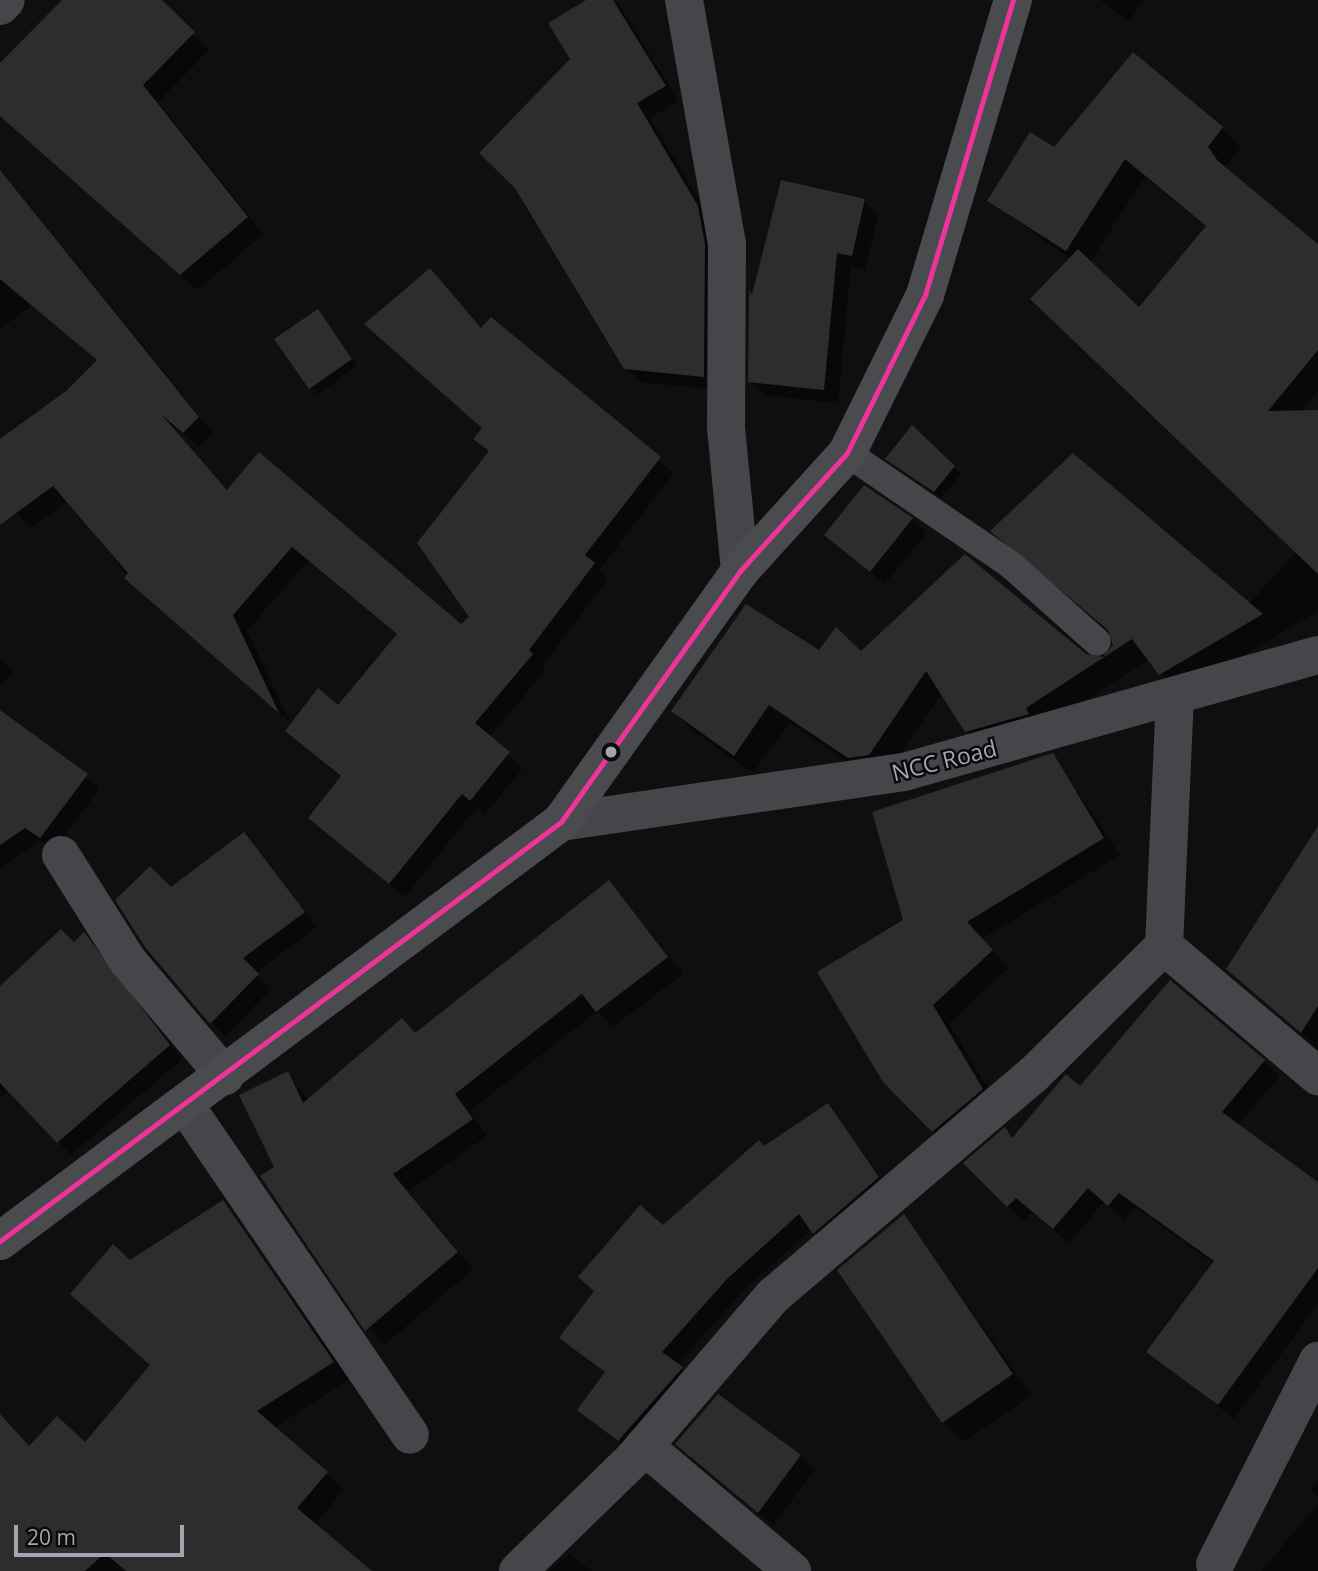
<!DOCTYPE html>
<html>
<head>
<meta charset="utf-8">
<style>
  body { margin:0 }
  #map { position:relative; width:1318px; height:1571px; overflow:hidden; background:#0f0f10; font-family:"Open Sans",sans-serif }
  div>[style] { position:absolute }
  .shadow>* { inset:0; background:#0007 }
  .building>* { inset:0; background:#2d2d2e }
  .lane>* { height:28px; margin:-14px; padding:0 14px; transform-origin:14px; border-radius:14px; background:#45464a }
  .street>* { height:38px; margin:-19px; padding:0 19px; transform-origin:19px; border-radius:19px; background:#45464a }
  .secondary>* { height:38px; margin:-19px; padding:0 19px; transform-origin:19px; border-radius:19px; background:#4a4b4e }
  .bus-1>* { height:5px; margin:-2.5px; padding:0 2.5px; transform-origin:2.5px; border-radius:2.5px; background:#ef339a }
  .dots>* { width:19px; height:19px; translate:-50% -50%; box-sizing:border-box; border:4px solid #0a0a0b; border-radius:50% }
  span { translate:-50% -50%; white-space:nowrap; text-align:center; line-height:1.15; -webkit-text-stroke:5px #0a0a0b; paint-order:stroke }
  .street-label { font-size:23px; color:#a2a6b0 }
  .scale { position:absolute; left:14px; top:1525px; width:170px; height:32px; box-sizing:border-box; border:4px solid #a2a6b0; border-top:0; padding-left:9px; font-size:21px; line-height:24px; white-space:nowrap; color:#a2a6b0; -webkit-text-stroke:5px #0a0a0b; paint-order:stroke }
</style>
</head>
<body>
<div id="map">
  <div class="shadow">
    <i style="clip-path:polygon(64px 0,159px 0,209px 50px,158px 102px,263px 234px,198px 290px,0 115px,0 66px)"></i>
    <i style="clip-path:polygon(590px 0,619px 4px,678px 101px,650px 118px,712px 221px,718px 390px,640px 382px,626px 367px,573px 59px)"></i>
    <i style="clip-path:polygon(1100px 0,1144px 0,1129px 21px)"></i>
    <i style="clip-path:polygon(evenodd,1222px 128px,1241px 147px,1225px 167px,1230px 173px,1318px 246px,1318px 391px,1301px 412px,1318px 411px,1318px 611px,1179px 693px,1149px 659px,1043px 728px,985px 750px,942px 693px,887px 773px,868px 776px,789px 723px,753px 773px,692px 730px,673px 711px,820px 652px,1103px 659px,1115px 645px,1111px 633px,1011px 549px,1249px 604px,1296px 552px,1070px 259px,989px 201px,1055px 149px,1222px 128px,1145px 177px,1207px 228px,1139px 309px,1090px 262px,1145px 177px)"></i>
    <i style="clip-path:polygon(0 169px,213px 433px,199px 446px,171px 425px,228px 491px,461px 627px,471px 618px,490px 453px,476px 439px,484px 428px,444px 286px,483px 330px,674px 473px,599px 570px,608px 579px,542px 666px,546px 670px,489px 737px,523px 768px,485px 814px,477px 807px,405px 897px,310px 818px,341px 778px,287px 731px,339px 707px,398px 635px,308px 561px,247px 631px,290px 722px,141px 592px,68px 501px,30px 528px,0 492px,0 441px,67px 393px,98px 361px,32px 305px,0 329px)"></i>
    <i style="clip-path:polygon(864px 201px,878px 215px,865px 270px,851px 266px,838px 403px,764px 395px,750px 381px,753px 297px)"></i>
    <i style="clip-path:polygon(324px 318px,357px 366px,317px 395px,276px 340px)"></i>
    <i style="clip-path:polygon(913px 427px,961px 474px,941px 498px,887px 459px)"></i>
    <i style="clip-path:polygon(912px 519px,926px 533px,885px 584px,826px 535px)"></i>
    <i style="clip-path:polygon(0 658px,13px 671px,0 686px)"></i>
    <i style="clip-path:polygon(0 712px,100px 788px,54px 850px,40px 840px,0 868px)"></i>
    <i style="clip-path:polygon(1052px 755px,1120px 855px,982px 939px,1008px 968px,949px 1023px,999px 1107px,950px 1148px,884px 1081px,905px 921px)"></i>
    <i style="clip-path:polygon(1318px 829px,1318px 1048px,1228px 969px)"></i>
    <i style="clip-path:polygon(244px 834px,317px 927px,255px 973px,271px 989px,225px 1036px,211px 1023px,171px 890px)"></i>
    <i style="clip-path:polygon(609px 882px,683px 974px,613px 1027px,597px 1011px,470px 1111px,487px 1136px,408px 1191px,473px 1269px,383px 1346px,262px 1176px,276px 1167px,287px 1074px,309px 1100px,416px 1035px)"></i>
    <i style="clip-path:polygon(84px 935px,182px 1059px,71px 1155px,10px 1091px,0 1098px,0 989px)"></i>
    <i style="clip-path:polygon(1264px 1061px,1279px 1076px,1238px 1126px,1318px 1184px,1318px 1304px,1234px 1419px,1148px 1351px,1214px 1264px,1136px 1207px,1124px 1220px,1104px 1202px,1069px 1243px,1032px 1212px,1023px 1221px,966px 1163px,1005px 1129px,1014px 1138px,1080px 1088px)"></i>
    <i style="clip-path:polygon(828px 1105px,892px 1192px,828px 1246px,812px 1229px,741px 1293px,677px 1365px,696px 1383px,633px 1454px,579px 1410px,606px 1374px,561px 1338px,663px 1228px)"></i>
    <i style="clip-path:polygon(223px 1202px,349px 1379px,274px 1428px,344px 1490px,314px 1525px,369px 1571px,0 1571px,0 1415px,30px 1448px,85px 1444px,152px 1366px,130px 1262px)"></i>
    <i style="clip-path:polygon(903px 1216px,1032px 1395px,963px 1442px,943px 1422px)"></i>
    <i style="clip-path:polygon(800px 1456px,814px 1470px,773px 1526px,691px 1458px)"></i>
    <i style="clip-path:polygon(1318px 1480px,1318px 1498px,1310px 1490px)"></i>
    <i style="clip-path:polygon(1318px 1504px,1318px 1571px,1261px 1571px)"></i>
    <i style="clip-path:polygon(569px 1554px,592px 1571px,550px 1571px)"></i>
  </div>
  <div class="building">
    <i style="clip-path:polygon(62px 0,162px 0,195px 32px,143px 85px,248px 217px,180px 275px,0 116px,0 63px)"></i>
    <i style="clip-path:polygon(586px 0,613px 0,666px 86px,637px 103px,698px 206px,705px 245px,704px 377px,624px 369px,515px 188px,479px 153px,570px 59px,548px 23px)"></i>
    <i style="clip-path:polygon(1133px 52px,1223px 127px,1208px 147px,1218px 161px,1318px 244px,1318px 350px,1268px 411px,1318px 410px,1318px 574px,1030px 299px,1078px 249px,1139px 307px,1206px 226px,1125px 159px,1066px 251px,987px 201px,1030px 132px,1054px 147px)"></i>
    <i style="clip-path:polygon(0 170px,199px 417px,183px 433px,162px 415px,227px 490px,259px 452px,461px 624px,469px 617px,417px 543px,489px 451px,473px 439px,482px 428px,364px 324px,430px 268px,481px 328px,491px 317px,661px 457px,585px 555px,595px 563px,529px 650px,533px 654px,475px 723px,510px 752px,470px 801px,462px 794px,389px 884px,308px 818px,341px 776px,285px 731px,318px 688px,338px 705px,397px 634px,292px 547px,233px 615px,279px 713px,124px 578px,128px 573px,53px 486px,0 525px,0 439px,66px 391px,97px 360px,0 279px)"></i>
    <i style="clip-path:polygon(781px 180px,865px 199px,852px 256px,837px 253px,824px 390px,748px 382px,749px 290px,752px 295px)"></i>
    <i style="clip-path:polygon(318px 309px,352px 359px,309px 389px,274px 339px)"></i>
    <i style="clip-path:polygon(912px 425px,955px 466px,934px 492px,885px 459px)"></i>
    <i style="clip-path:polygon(1073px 453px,1263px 614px,1159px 675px,1132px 639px,1026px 708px,1029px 714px,965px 732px,926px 671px,869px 755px,848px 758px,769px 705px,734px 756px,671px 711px,746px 604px,819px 650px,836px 627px,861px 651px,965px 554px,1086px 654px,1103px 657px,1113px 645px,1108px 630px,990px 531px)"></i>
    <i style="clip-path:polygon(864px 485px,913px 518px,870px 572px,824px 535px)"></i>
    <i style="clip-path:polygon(0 710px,88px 774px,40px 838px,25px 828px,0 845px)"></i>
    <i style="clip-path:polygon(1053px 753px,1104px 838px,967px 922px,993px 950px,933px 1005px,983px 1089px,932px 1132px,883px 1082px,817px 972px,903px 920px,872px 812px)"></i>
    <i style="clip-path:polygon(1318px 826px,1318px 1006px,1301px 1033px,1226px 969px)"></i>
    <i style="clip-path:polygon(244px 832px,305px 912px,243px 958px,259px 974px,210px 1024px,145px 947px,115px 900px,150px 866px,171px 887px)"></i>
    <i style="clip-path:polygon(609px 880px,668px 957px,596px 1012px,582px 994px,455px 1094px,473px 1119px,393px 1174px,458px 1252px,365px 1331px,260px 1176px,274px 1167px,239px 1095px,288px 1071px,303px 1103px,402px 1018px,415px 1033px)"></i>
    <i style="clip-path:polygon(61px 929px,74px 942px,84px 932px,170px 1045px,57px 1143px,0 1083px,0 986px)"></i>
    <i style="clip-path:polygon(1170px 980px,1265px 1060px,1222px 1112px,1318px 1182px,1318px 1268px,1218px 1405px,1146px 1352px,1214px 1261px,1119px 1193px,1108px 1206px,1088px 1188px,1053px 1229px,1016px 1198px,1007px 1207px,963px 1163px,1005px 1127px,1012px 1138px,1066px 1074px,1080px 1086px)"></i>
    <i style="clip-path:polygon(828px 1103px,879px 1177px,813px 1234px,799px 1214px,727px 1279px,662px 1352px,683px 1367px,618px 1441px,577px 1410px,605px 1372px,559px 1338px,594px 1291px,578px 1277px,640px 1205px,663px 1225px,759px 1140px,764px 1146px)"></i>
    <i style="clip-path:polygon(223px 1200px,334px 1362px,257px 1411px,328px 1472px,297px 1508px,372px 1571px,126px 1571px,105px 1553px,85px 1571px,0 1571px,0 1414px,29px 1446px,57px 1416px,85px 1442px,150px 1365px,70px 1294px,113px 1244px,130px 1260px)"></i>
    <i style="clip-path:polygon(904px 1214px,1013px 1374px,942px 1423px,837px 1270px)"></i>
    <i style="clip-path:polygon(718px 1394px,801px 1455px,758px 1513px,675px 1444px)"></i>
  </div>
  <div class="lane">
    <i style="left:847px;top:453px;width:199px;rotate:34.3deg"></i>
    <i style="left:1011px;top:565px;width:115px;rotate:41.8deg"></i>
  </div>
  <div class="street">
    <i style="left:684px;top:0;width:247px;rotate:80deg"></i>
    <i style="left:727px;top:243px;width:185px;rotate:90.3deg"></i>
    <i style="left:726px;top:428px;width:144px;rotate:84.4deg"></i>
    <i style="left:0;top:6px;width:8px;rotate:-45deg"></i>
    <i style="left:561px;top:822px;width:347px;rotate:-8.3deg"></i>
    <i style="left:904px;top:772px;width:430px;rotate:-15.8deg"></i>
    <i style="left:61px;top:855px;width:124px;rotate:57.8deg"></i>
    <i style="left:127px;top:960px;width:152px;rotate:49.8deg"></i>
    <i style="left:1164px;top:946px;width:202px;rotate:40.2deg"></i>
    <i style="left:185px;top:1105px;width:399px;rotate:55.7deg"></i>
    <i style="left:644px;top:1446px;width:194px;rotate:40.2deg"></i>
    <i style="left:1215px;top:1564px;width:228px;rotate:-63.1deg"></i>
    <i style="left:518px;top:1571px;width:162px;rotate:-44.2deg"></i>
    <i style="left:634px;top:1458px;width:213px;rotate:-49.4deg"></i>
    <i style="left:773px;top:1296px;width:343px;rotate:-40.4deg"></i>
    <i style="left:1034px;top:1074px;width:182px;rotate:-44.6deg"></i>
    <i style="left:1164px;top:946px;width:248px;rotate:-87.5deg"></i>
  </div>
  <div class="secondary">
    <i style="left:0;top:1241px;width:700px;rotate:-36.76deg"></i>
    <i style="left:561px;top:822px;width:308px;rotate:-54.5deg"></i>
    <i style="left:740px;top:571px;width:159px;rotate:-47.8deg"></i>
    <i style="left:847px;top:453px;width:176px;rotate:-63.7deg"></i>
    <i style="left:925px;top:295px;width:308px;rotate:-73.4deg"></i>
  </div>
  <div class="bus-1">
    <i style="left:0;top:1241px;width:700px;rotate:-36.76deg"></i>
    <i style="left:561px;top:822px;width:308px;rotate:-54.5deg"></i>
    <i style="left:740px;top:571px;width:159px;rotate:-47.8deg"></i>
    <i style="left:847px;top:453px;width:176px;rotate:-63.7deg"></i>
    <i style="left:925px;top:295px;width:308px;rotate:-73.4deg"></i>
  </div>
  <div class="dots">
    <i style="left:611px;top:752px;background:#a2a6b0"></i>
  </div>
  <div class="street-label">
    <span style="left:944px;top:760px;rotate:-14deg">NCC Road</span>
  </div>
  <div class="scale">20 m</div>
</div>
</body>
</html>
